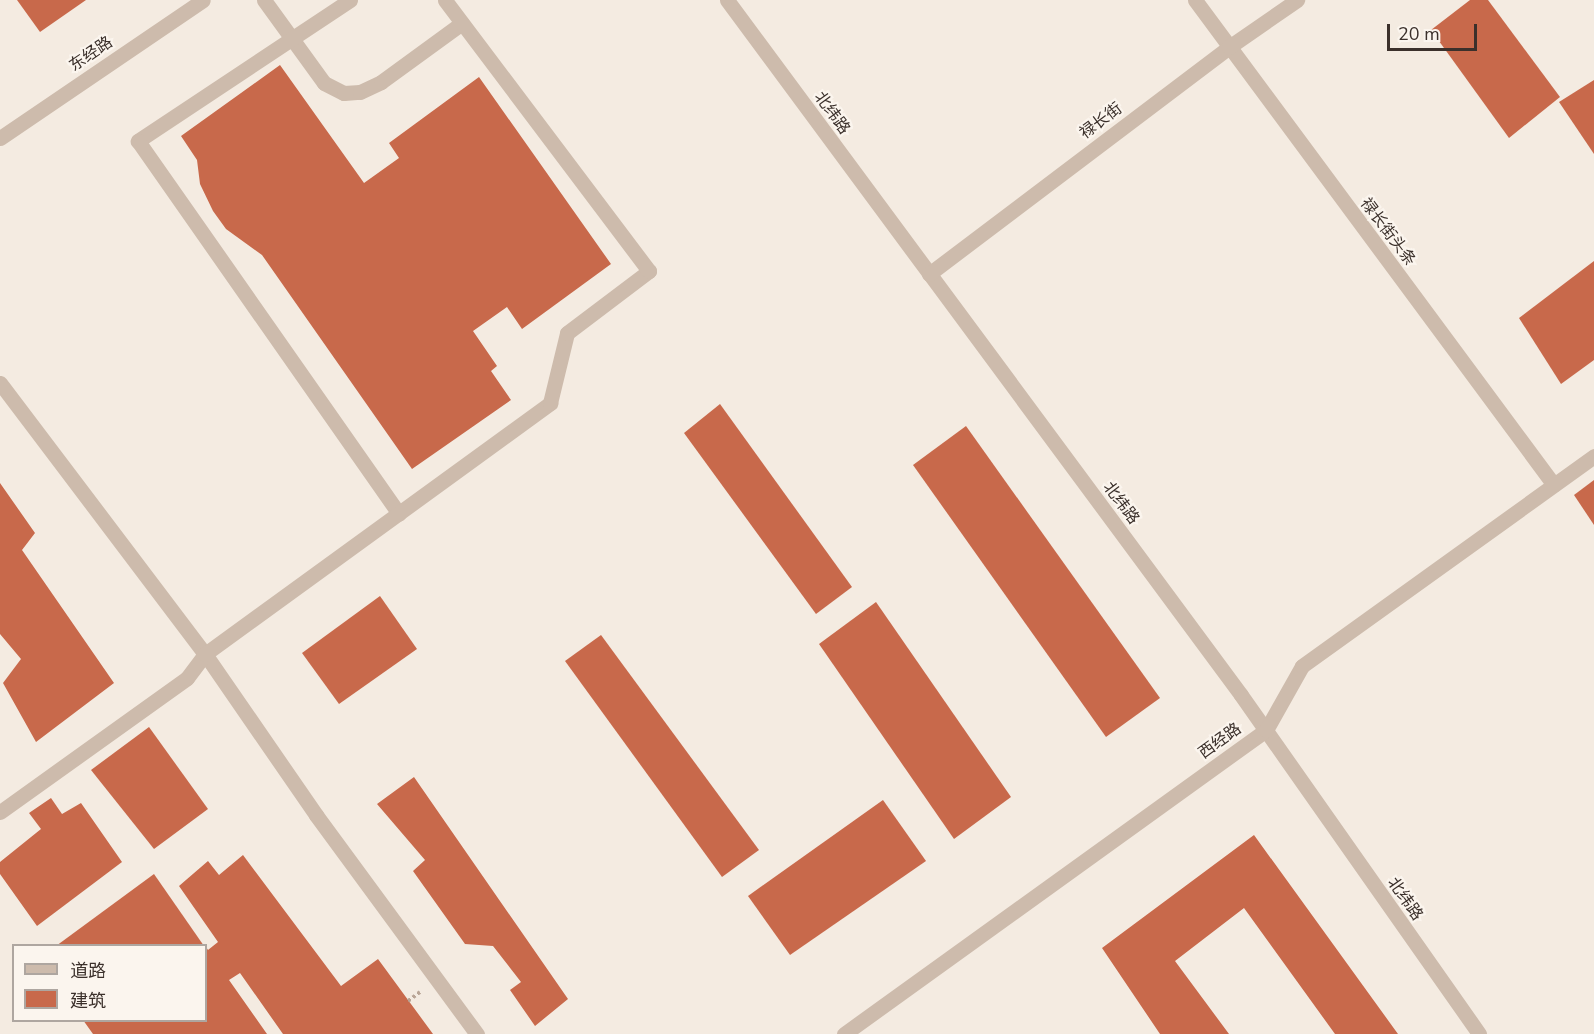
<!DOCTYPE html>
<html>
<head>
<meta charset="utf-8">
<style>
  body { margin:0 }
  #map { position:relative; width:1594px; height:1034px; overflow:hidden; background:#f4ebe1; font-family:"Nunito Sans","Noto Sans SC",sans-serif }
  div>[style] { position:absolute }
  .building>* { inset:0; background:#c8694b }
  .path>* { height:4px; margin-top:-2px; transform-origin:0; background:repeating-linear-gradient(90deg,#b9a596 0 3px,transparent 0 6px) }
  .minor>* { height:15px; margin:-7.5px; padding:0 7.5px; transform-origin:7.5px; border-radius:7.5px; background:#cdbbac }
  span { translate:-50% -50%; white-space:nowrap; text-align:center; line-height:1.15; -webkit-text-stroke:4.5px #fbf5ee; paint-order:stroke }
  .street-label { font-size:16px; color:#3b302b }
  .legend { position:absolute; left:12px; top:944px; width:195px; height:78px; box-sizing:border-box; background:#fbf5ee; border:2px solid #aea6a0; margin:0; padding:8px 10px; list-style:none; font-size:18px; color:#3b302b }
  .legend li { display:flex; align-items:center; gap:12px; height:30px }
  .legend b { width:30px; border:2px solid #aea6a0 }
  .scale { position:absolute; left:1387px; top:24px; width:90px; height:27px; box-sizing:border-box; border:3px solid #3b302b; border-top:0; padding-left:8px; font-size:18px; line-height:21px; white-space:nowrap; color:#3b302b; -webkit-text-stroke:4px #fbf5ee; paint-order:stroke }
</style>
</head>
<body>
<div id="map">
  <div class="building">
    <i style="clip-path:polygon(17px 0,86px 0,40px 32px)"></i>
    <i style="clip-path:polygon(1470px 0,1488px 0,1560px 97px,1509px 138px,1431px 30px)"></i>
    <i style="clip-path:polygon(280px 65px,364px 183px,399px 158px,389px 143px,479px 77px,611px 264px,522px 329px,507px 307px,473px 331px,497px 366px,491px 371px,511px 400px,412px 469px,262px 255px,226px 229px,213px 211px,200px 184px,197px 160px,181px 136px)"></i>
    <i style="clip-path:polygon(1594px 80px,1594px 154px,1559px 102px)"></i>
    <i style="clip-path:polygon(1594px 261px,1594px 360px,1561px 384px,1519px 318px)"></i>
    <i style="clip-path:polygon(720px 404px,852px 587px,816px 614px,684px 433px)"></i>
    <i style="clip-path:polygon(966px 426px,1160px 698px,1106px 737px,913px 465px)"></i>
    <i style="clip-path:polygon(1594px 480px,1594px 525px,1574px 495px)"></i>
    <i style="clip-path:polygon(0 483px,35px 533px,22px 550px,114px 683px,36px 742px,3px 683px,21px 659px,0 634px)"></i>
    <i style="clip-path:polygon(380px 596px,417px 649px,339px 704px,302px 653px)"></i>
    <i style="clip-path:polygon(876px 602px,1011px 797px,954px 839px,819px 644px)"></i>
    <i style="clip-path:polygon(601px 635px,759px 850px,722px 877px,565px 661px)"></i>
    <i style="clip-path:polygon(149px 727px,208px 809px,154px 849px,91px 770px)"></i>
    <i style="clip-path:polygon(414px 777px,568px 999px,535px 1026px,510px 990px,521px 982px,493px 946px,465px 944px,413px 871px,425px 860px,377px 804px)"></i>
    <i style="clip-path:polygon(51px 798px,62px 814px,81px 803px,122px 862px,37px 926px,0 874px,0 862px,41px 829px,29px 813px)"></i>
    <i style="clip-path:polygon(883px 800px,926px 861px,790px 955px,748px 896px)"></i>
    <i style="clip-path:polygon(1254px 835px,1398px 1034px,1335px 1034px,1244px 908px,1175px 961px,1229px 1034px,1160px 1034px,1102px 948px)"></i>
    <i style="clip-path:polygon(243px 855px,341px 986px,378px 959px,433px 1034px,283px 1034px,240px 973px,229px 980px,267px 1034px,93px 1034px,83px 1020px,206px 1020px,206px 947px,208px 950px,218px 942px,179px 886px,208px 861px,219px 875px)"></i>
    <i style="clip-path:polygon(154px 874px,204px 946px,56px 946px)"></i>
  </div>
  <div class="path">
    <i style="left:408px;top:1001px;width:15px;rotate:-37deg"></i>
  </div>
  <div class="minor">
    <i style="left:264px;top:0;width:102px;rotate:54.1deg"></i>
    <i style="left:324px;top:83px;width:22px;rotate:27deg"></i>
    <i style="left:344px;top:93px;width:16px;rotate:-4deg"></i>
    <i style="left:360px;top:92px;width:23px;rotate:-25deg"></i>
    <i style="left:381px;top:82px;width:100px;rotate:-36.1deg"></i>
    <i style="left:350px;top:0;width:255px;rotate:146.4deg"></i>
    <i style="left:138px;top:141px;width:455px;rotate:55deg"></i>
    <i style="left:727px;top:0;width:864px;rotate:53.51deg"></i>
    <i style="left:1241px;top:695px;width:414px;rotate:54.9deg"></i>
    <i style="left:1195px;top:0;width:603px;rotate:53.49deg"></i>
    <i style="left:0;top:138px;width:245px;rotate:-34.2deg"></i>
    <i style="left:929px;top:274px;width:376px;rotate:-37.1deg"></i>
    <i style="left:1229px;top:47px;width:83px;rotate:-34.7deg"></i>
    <i style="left:0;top:383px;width:340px;rotate:52.9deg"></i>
    <i style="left:205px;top:654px;width:196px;rotate:55.4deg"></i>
    <i style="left:316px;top:815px;width:272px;rotate:53.7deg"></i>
    <i style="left:0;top:812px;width:230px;rotate:-35.6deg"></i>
    <i style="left:187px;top:678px;width:30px;rotate:-53deg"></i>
    <i style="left:205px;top:654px;width:427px;rotate:-36deg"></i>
    <i style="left:550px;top:403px;width:72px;rotate:-76.3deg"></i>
    <i style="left:567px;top:333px;width:103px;rotate:-37.1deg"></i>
    <i style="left:649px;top:271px;width:339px;rotate:-127deg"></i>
    <i style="left:844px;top:1034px;width:520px;rotate:-35.77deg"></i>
    <i style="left:1266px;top:730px;width:73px;rotate:-60.6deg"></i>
    <i style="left:1302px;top:666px;width:360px;rotate:-35.7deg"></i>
  </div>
  <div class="street-label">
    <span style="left:91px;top:54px;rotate:-34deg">东经路</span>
    <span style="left:832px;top:113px;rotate:54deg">北纬路</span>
    <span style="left:1101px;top:121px;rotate:-37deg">禄长街</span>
    <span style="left:1388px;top:232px;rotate:53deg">禄长街头条</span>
    <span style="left:1121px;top:503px;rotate:53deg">北纬路</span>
    <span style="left:1220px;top:741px;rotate:-36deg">西经路</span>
    <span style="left:1405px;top:899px;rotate:55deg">北纬路</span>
  </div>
  <ul class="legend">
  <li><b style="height:8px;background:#cdbbac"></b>道路</li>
  <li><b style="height:16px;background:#c8694b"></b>建筑</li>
  </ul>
  <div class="scale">20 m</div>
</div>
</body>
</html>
